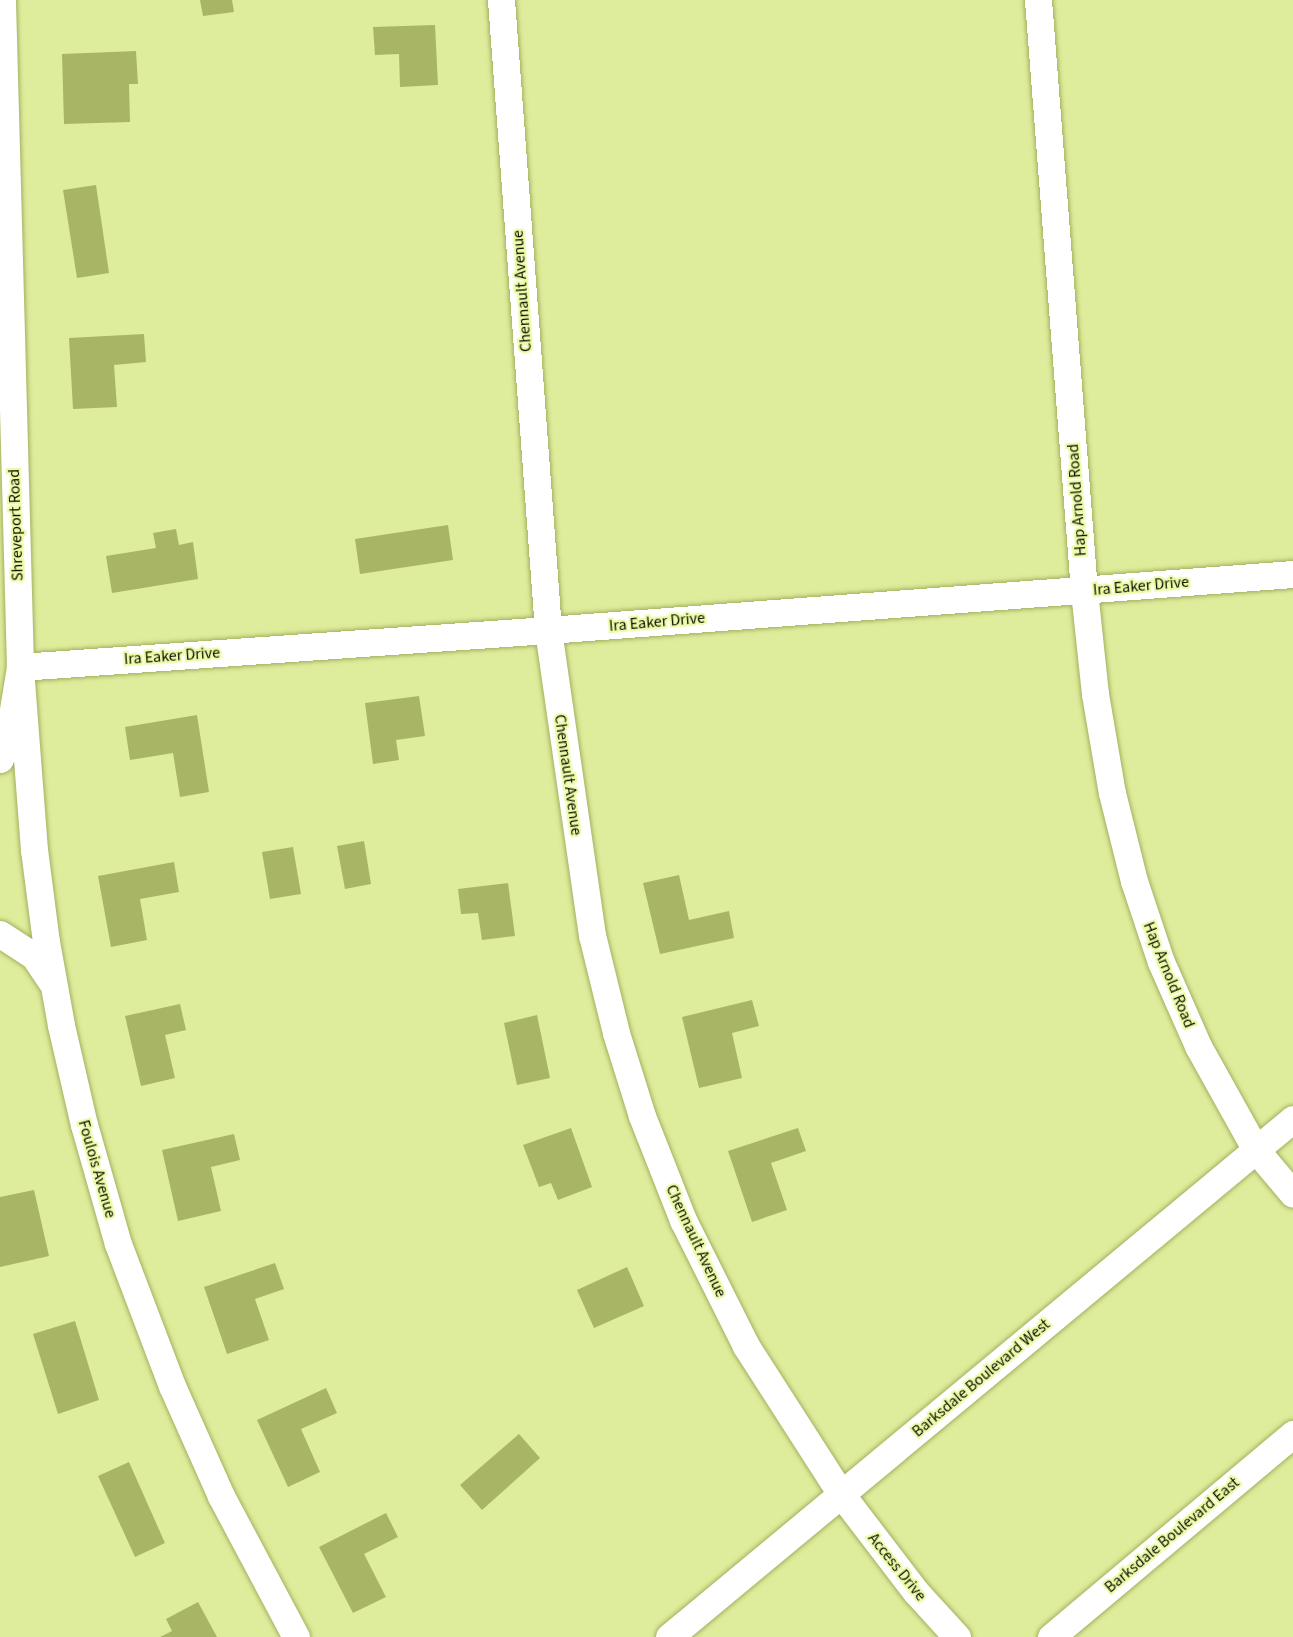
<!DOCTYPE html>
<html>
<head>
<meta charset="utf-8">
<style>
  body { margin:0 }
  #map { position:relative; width:1293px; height:1637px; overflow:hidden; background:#deed9b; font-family:"Source Sans 3",sans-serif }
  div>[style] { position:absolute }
  .building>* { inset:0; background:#a7b565 }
  .roads { filter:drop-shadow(0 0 2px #a3b060) drop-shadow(0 0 2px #a3b060) }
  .street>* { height:27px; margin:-13.5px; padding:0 13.5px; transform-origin:13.5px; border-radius:13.5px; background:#fff }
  span { translate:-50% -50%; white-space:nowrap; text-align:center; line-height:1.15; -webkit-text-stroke:4.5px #ebfba8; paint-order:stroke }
  .street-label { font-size:16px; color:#0c0f00 }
</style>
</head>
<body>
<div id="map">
  <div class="building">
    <i style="clip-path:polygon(200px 0,232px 0,234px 12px,203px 16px)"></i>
    <i style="clip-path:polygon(435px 25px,438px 85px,400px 87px,399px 54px,375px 55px,373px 27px)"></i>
    <i style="clip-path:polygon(136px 51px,138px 84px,129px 84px,130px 122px,64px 124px,62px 54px)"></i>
    <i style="clip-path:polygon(96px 185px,109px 273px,77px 278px,63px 190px)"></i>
    <i style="clip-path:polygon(144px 334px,146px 362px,114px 365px,117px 407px,73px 409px,69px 338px)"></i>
    <i style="clip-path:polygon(448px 525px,453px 560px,360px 574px,355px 539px)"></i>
    <i style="clip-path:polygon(176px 529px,179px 545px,193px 542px,198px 579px,112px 593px,106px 556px,156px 548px,153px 533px)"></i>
    <i style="clip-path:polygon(419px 696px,425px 736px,396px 740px,399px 760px,373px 764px,365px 703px)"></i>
    <i style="clip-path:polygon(197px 715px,209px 792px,180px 797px,173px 753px,130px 760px,125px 727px)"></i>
    <i style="clip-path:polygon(364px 841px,371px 884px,345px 889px,337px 846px)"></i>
    <i style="clip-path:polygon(293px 847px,301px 894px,270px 899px,262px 852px)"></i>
    <i style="clip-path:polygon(174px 862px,179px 892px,140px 899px,147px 940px,111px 947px,98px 876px)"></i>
    <i style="clip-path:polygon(679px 875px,689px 920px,729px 911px,734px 938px,660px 954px,643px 883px)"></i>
    <i style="clip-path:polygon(508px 883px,515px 936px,482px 940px,478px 913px,461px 914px,458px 889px)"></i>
    <i style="clip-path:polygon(752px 1000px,759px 1026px,732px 1033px,742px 1078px,699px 1088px,682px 1017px)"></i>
    <i style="clip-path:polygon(180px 1004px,186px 1030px,165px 1035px,175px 1078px,141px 1086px,125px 1016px)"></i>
    <i style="clip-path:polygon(537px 1015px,550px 1078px,517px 1085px,504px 1023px)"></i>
    <i style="clip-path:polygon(571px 1128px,592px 1187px,558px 1200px,551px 1183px,539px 1187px,523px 1145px)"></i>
    <i style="clip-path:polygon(798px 1128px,806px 1151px,771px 1163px,787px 1210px,752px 1222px,728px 1151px)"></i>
    <i style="clip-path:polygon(234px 1134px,240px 1160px,211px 1167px,221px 1211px,178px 1221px,162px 1150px)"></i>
    <i style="clip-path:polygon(34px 1190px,49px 1256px,0 1267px,0 1197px)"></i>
    <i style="clip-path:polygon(275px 1263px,284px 1289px,255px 1299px,269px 1340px,227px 1354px,204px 1287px)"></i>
    <i style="clip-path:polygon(627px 1267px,644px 1306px,594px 1328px,577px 1290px)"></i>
    <i style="clip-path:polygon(75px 1321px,99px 1400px,58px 1414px,33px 1334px)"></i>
    <i style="clip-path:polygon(326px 1388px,337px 1413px,301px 1429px,320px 1472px,288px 1487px,257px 1420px)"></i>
    <i style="clip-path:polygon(519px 1434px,540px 1458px,482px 1510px,460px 1485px)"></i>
    <i style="clip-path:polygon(129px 1462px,165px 1543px,135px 1557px,98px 1476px)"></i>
    <i style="clip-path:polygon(386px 1513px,398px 1537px,364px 1554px,386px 1597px,353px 1613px,319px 1547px)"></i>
    <i style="clip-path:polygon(198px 1602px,217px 1637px,160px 1637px,172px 1631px,166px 1619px)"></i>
  </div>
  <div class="roads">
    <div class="street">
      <i style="left:501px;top:0;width:632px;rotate:85.73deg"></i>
      <i style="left:548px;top:630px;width:308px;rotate:81.8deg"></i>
      <i style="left:592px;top:935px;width:101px;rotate:76.2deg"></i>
      <i style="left:616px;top:1033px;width:87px;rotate:72.6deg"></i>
      <i style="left:642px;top:1116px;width:112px;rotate:68.5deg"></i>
      <i style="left:683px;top:1220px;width:141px;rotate:63.4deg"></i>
      <i style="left:746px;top:1346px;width:176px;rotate:57.3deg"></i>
      <i style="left:841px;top:1494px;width:123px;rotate:52.6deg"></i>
      <i style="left:916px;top:1592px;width:61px;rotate:47.7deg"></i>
      <i style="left:1038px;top:0;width:593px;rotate:85.55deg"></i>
      <i style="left:1084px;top:591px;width:104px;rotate:83.9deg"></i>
      <i style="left:1095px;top:694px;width:100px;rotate:80.3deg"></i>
      <i style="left:1112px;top:793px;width:91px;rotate:76deg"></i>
      <i style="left:1134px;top:881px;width:85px;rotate:71.6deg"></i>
      <i style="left:1161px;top:962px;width:92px;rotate:66.2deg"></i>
      <i style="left:1198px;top:1046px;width:119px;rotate:60.9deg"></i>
      <i style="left:1256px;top:1150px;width:57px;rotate:49.9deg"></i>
      <i style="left:0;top:759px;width:27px;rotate:-70deg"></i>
      <i style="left:9px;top:734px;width:68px;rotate:-80.7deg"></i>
      <i style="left:20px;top:667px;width:667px;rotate:-91.55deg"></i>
      <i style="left:0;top:934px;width:40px;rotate:32.9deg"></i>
      <i style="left:34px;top:956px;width:30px;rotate:56deg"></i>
      <i style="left:296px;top:1637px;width:160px;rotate:-118deg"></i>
      <i style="left:221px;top:1496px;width:120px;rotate:-114deg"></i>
      <i style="left:172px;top:1386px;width:152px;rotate:-110.8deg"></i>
      <i style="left:118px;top:1244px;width:124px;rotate:-105.9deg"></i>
      <i style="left:84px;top:1125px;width:103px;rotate:-103deg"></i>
      <i style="left:61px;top:1025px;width:84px;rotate:-100.2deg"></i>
      <i style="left:46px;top:942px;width:93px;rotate:-97.4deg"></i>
      <i style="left:34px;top:850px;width:184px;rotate:-94.4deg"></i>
      <i style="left:20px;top:667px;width:529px;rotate:-4.01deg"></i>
      <i style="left:548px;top:630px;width:747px;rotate:-4.3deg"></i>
      <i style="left:669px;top:1637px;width:811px;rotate:-39.7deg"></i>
      <i style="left:1051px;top:1637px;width:316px;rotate:-40deg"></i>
    </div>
  </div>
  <div class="street-label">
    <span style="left:522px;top:291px;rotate:-94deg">Chennault Avenue</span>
    <span style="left:1077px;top:500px;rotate:-94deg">Hap Arnold Road</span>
    <span style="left:16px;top:525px;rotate:-92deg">Shreveport Road</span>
    <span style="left:1141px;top:586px;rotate:-5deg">Ira Eaker Drive</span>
    <span style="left:657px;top:622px;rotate:-5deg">Ira Eaker Drive</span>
    <span style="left:172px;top:656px;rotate:-4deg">Ira Eaker Drive</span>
    <span style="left:568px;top:775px;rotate:82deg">Chennault Avenue</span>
    <span style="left:1169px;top:975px;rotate:68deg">Hap Arnold Road</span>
    <span style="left:97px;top:1169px;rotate:74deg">Foulois Avenue</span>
    <span style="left:696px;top:1241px;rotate:65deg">Chennault Avenue</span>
    <span style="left:981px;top:1378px;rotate:-40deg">Barksdale Boulevard West</span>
    <span style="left:1172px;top:1535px;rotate:-40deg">Barksdale Boulevard East</span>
    <span style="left:897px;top:1567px;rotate:51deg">Access Drive</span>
  </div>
</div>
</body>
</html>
